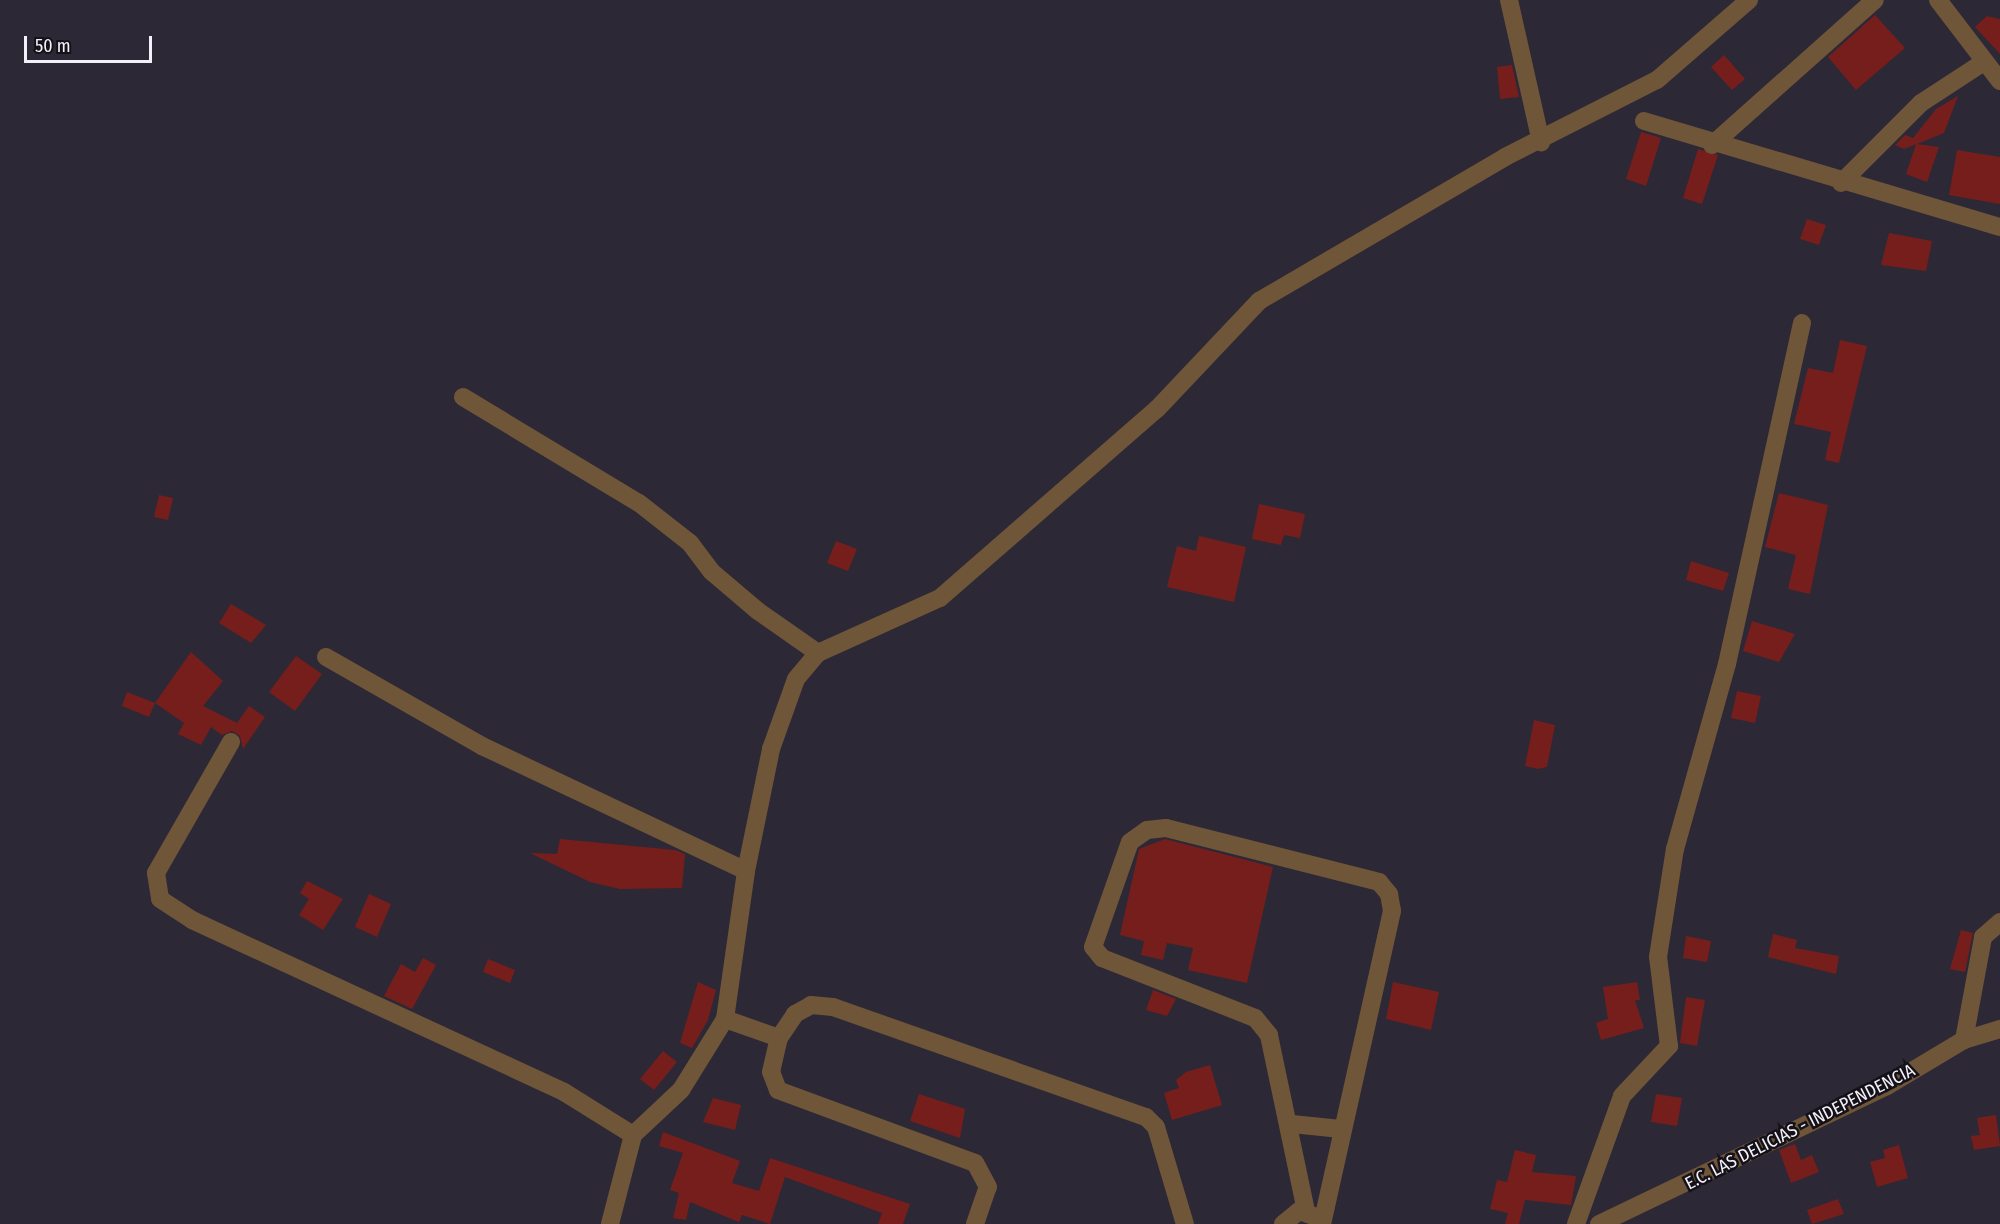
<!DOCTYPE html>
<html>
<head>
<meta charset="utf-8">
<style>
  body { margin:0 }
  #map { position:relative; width:2000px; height:1224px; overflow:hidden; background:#2d2836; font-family:"Fira Sans Condensed",sans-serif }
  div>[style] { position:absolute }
  .building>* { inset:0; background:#761e1c }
  .minor>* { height:18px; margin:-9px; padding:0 9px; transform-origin:9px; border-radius:9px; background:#6f5638 }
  span { translate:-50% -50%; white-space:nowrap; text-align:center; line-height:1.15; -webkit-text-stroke:5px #141218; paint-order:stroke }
  .street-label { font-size:18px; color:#f3f0fa }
  .scale { position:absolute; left:24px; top:36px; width:128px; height:27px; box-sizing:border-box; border:3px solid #f3f0fa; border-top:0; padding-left:8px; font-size:18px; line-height:21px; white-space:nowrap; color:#f3f0fa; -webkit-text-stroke:4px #141218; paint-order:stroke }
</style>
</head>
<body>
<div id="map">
  <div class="building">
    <i style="clip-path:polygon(1875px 15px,1905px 48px,1856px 90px,1828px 57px)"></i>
    <i style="clip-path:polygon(1987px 16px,2000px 19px,2000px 54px,1975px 27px)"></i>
    <i style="clip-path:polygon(1724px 55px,1745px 79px,1732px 90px,1711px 67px)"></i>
    <i style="clip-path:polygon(1512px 65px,1519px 97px,1500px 99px,1497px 67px)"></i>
    <i style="clip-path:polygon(1958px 96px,1944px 133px,1917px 144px,1939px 147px,1927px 182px,1906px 174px,1916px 144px,1904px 149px,1895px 145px,1905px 135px,1913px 138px,1936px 109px)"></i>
    <i style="clip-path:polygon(1641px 132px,1661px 138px,1646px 186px,1626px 179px)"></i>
    <i style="clip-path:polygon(1698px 149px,1718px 155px,1702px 204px,1683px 198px)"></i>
    <i style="clip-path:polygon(1957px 150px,2000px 157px,2000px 204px,1949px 195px)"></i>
    <i style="clip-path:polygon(1807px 219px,1826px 225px,1819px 245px,1800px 239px)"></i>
    <i style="clip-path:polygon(1889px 233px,1932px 241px,1926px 271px,1881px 265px)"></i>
    <i style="clip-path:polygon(1840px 340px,1867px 346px,1839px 463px,1825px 460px,1831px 432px,1794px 424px,1808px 368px,1833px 373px)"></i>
    <i style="clip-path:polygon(1779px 493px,1828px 505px,1810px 594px,1788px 589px,1796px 555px,1765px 547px)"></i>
    <i style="clip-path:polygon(159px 495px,173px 498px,168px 520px,154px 517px)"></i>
    <i style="clip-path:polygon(1259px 504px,1305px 514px,1300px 538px,1284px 535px,1281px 545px,1252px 539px)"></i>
    <i style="clip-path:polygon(1199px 536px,1246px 547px,1234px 602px,1167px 587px,1177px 546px,1196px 551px)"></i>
    <i style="clip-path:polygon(836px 541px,857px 549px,848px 571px,827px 563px)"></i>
    <i style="clip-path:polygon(1691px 561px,1729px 573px,1723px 591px,1686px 580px)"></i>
    <i style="clip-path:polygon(231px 604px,266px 625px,251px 643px,219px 623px)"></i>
    <i style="clip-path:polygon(1752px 621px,1795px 634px,1779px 662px,1743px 651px)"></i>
    <i style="clip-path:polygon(191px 652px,223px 681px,203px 706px,237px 723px,249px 706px,265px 717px,243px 749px,240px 736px,232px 731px,222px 735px,211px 727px,201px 745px,178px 734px,184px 723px,155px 703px)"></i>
    <i style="clip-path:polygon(296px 656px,322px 674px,295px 711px,269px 692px)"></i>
    <i style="clip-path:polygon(1737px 691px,1761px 696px,1755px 723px,1731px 718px)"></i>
    <i style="clip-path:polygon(127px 692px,155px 703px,149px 717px,122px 706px)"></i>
    <i style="clip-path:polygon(1534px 720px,1555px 725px,1547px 767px,1538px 769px,1525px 766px)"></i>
    <i style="clip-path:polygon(560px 839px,675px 850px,685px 854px,682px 888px,620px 889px,590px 882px,530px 853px,557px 854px)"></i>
    <i style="clip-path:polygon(1165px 839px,1273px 867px,1247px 983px,1188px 970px,1193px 948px,1167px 943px,1163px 960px,1141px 955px,1144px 941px,1120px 935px,1139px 849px)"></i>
    <i style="clip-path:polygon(307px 881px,343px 899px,323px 930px,299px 915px,309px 899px,300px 893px)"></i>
    <i style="clip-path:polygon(369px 894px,391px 904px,377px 937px,355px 927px)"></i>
    <i style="clip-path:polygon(1961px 930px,1973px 933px,1965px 972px,1950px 969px)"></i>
    <i style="clip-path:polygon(1773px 934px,1797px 940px,1795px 948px,1839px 956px,1836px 974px,1768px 957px)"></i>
    <i style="clip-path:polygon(1686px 936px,1711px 941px,1707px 962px,1683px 958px)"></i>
    <i style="clip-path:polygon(423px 958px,436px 965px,412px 1009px,384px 996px,401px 964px,415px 972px)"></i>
    <i style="clip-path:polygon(488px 959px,515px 970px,510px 983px,483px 972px)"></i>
    <i style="clip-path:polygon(698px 982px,716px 990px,708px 1020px,692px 1048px,680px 1043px)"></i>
    <i style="clip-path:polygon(1393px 982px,1439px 992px,1431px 1030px,1386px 1019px)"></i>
    <i style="clip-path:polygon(1637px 982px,1640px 1000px,1635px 1000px,1644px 1028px,1601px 1040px,1596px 1023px,1608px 1019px,1603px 987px)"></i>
    <i style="clip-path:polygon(1153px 990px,1176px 999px,1167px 1016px,1146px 1010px)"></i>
    <i style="clip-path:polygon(1686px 997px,1705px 1000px,1697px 1046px,1680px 1043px)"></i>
    <i style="clip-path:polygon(663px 1051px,677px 1062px,654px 1090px,640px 1079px)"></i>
    <i style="clip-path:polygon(1210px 1065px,1222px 1105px,1172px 1120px,1164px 1093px,1179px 1088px,1176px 1080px,1186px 1072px)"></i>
    <i style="clip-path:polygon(919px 1094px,965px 1109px,960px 1138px,910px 1121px)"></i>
    <i style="clip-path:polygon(1656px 1094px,1682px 1098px,1677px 1126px,1651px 1122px)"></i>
    <i style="clip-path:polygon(713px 1098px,741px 1105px,735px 1130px,703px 1122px)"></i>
    <i style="clip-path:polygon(1996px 1115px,2000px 1146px,1974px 1150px,1971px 1136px,1980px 1135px,1977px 1118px)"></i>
    <i style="clip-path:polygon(663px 1132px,740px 1161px,732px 1183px,759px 1191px,770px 1158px,910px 1204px,903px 1224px,878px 1224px,882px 1213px,785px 1177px,770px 1224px,742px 1215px,739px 1222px,690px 1202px,686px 1220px,673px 1218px,679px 1193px,670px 1190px,683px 1153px,659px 1146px)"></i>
    <i style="clip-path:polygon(1795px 1144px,1801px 1160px,1812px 1155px,1819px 1172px,1791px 1183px,1779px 1150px)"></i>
    <i style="clip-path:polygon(1899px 1145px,1908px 1178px,1877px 1187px,1870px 1162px,1885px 1158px,1883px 1150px)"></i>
    <i style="clip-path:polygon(1515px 1150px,1536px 1155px,1532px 1172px,1576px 1176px,1571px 1205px,1525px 1200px,1519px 1224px,1505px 1224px,1508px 1213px,1490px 1209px,1497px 1180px,1507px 1182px)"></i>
    <i style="clip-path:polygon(1838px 1199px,1844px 1214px,1812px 1224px,1807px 1210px)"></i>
  </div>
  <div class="minor">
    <i style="left:1509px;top:0;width:146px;rotate:77.3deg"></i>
    <i style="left:1938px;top:0;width:102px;rotate:52.6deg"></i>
    <i style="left:1644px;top:121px;width:371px;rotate:16.6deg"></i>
    <i style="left:1712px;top:145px;width:218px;rotate:-41.7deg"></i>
    <i style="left:1841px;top:183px;width:113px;rotate:-45deg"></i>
    <i style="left:1921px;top:103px;width:75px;rotate:-33.1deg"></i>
    <i style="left:463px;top:397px;width:205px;rotate:31.1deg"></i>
    <i style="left:639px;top:503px;width:65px;rotate:38.1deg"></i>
    <i style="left:690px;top:543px;width:36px;rotate:53deg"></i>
    <i style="left:712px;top:572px;width:60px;rotate:40.3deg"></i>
    <i style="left:758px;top:611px;width:73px;rotate:35deg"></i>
    <i style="left:326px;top:657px;width:180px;rotate:29.7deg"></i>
    <i style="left:482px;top:746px;width:292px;rotate:25.3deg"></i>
    <i style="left:231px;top:742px;width:151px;rotate:119.8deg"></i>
    <i style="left:156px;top:873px;width:26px;rotate:81deg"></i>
    <i style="left:160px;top:899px;width:38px;rotate:33deg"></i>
    <i style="left:192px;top:920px;width:410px;rotate:24.8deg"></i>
    <i style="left:564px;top:1092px;width:81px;rotate:31.9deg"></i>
    <i style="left:725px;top:1019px;width:57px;rotate:19.4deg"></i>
    <i style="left:1964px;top:1040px;width:105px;rotate:-79.5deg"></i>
    <i style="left:1983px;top:937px;width:23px;rotate:-41deg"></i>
    <i style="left:1292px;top:1124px;width:49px;rotate:5.8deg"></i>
    <i style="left:1306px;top:1211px;width:180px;rotate:-101.9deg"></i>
    <i style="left:1269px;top:1035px;width:22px;rotate:-129deg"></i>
    <i style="left:1255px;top:1018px;width:164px;rotate:-158.6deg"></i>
    <i style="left:1102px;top:958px;width:14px;rotate:-129deg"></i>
    <i style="left:1093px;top:947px;width:111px;rotate:-70.6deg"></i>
    <i style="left:1130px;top:842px;width:21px;rotate:-35deg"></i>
    <i style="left:1147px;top:830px;width:19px;rotate:-6deg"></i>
    <i style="left:1166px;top:828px;width:220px;rotate:14.2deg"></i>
    <i style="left:1379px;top:882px;width:16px;rotate:50deg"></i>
    <i style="left:1389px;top:894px;width:17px;rotate:80deg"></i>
    <i style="left:1392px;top:911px;width:321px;rotate:102.6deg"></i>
    <i style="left:610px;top:1224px;width:92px;rotate:-75.5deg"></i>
    <i style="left:633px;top:1135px;width:66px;rotate:-43.2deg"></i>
    <i style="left:681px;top:1090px;width:84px;rotate:-58.2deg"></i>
    <i style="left:725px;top:1019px;width:149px;rotate:-81.9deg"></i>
    <i style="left:746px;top:871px;width:125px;rotate:-78.4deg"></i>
    <i style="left:771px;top:749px;width:74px;rotate:-70.3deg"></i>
    <i style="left:796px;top:679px;width:34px;rotate:-50deg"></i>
    <i style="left:818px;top:653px;width:134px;rotate:-24.3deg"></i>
    <i style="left:940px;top:598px;width:288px;rotate:-41.1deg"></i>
    <i style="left:1157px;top:409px;width:149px;rotate:-46.6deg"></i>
    <i style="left:1259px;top:301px;width:285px;rotate:-30.3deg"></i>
    <i style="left:1505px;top:157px;width:170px;rotate:-26.9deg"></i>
    <i style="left:1657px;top:80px;width:122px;rotate:-41deg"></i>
    <i style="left:975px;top:1224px;width:39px;rotate:-71deg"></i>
    <i style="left:988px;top:1187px;width:27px;rotate:-118deg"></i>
    <i style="left:975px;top:1163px;width:210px;rotate:-159.7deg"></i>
    <i style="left:778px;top:1090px;width:19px;rotate:-111deg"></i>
    <i style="left:771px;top:1072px;width:35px;rotate:-77deg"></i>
    <i style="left:779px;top:1038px;width:29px;rotate:-56deg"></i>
    <i style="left:795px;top:1014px;width:18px;rotate:-29deg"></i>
    <i style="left:811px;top:1005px;width:22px;rotate:5deg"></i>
    <i style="left:833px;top:1007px;width:332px;rotate:19.4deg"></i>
    <i style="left:1146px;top:1117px;width:14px;rotate:45deg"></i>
    <i style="left:1156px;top:1127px;width:101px;rotate:73.4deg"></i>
    <i style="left:1283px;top:1224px;width:21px;rotate:-39deg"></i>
    <i style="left:1299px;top:1211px;width:18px;rotate:19deg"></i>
    <i style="left:1576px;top:1224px;width:136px;rotate:-70.2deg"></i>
    <i style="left:1622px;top:1096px;width:69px;rotate:-46.8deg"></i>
    <i style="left:1669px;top:1046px;width:90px;rotate:-97deg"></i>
    <i style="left:1658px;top:957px;width:109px;rotate:-81.1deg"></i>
    <i style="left:1675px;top:849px;width:192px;rotate:-74.3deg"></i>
    <i style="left:1727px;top:664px;width:349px;rotate:-77.6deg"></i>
    <i style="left:1599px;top:1224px;width:319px;rotate:-25.6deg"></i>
    <i style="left:1887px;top:1086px;width:90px;rotate:-30.9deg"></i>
    <i style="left:1964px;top:1040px;width:38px;rotate:-17deg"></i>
  </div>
  <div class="street-label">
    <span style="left:1800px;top:1127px;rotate:-27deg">E.C. LAS DELICIAS - INDEPENDENCIA</span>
  </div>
  <div class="scale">50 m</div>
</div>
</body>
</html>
